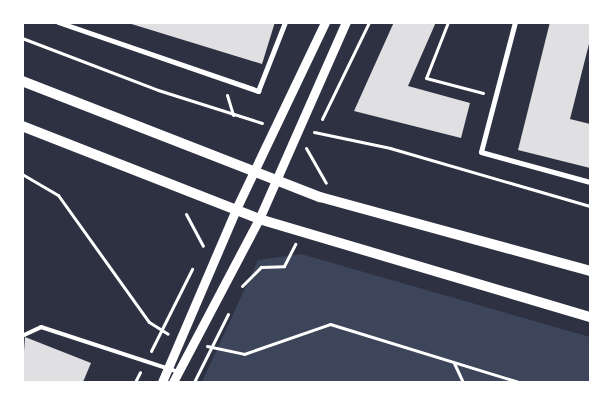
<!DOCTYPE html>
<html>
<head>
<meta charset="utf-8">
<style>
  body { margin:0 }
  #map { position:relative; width:613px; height:405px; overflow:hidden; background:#2d3142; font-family:"Work Sans",sans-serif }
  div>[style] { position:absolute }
  .green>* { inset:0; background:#3c4559 }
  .building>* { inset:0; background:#e0e0e3 }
  .path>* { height:3px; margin:-1.5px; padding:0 1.5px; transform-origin:1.5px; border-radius:1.5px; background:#fff }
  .service>* { height:4px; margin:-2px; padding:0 2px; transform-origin:2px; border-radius:2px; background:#fff }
  .minor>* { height:5px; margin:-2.5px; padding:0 2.5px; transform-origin:2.5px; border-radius:2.5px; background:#fff }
  .tertiary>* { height:9px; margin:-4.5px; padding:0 4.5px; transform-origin:4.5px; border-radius:4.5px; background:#fff }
  .secondary>* { height:10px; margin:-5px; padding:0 5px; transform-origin:5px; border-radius:5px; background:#fff }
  span { translate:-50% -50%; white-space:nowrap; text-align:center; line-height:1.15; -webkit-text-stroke:5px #fff; paint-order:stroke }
  .frame { position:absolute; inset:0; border:24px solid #fff; pointer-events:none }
</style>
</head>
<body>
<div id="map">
  <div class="green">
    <i style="clip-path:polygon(301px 254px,590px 337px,590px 382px,202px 382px,258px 260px)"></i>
  </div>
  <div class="building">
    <i style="clip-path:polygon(125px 22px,275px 22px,262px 64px)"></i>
    <i style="clip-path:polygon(394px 22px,436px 22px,408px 86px,470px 103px,461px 138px,354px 111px)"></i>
    <i style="clip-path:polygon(550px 22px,590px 22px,590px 40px,570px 119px,590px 124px,590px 168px,518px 150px)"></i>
    <i style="clip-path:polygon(25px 337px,91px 363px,83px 382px,22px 382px)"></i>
  </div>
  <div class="path">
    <i style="left:448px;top:22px;width:60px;rotate:111.4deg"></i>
    <i style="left:426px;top:78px;width:59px;rotate:14.7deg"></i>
    <i style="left:22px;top:38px;width:146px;rotate:20.9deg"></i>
    <i style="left:158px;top:90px;width:109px;rotate:17.6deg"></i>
    <i style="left:227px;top:95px;width:21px;rotate:73deg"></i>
    <i style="left:322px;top:119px;width:108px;rotate:-64.1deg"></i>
    <i style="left:314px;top:132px;width:78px;rotate:11.9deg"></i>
    <i style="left:390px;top:148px;width:208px;rotate:16.2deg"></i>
    <i style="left:306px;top:148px;width:40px;rotate:60.3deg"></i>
    <i style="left:22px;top:174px;width:42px;rotate:30.3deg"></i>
    <i style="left:58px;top:195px;width:156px;rotate:54.4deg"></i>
    <i style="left:149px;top:322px;width:22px;rotate:32deg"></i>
    <i style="left:186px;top:214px;width:36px;rotate:62deg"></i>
    <i style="left:242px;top:286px;width:27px;rotate:-45deg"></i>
    <i style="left:261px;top:267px;width:23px;rotate:-2deg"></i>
    <i style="left:284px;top:266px;width:25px;rotate:-63deg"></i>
    <i style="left:207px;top:346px;width:38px;rotate:12deg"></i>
    <i style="left:244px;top:354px;width:91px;rotate:-19.2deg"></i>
    <i style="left:330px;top:324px;width:198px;rotate:17.1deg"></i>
    <i style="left:151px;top:351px;width:92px;rotate:-63.4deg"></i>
    <i style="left:454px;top:363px;width:21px;rotate:65deg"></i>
    <i style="left:135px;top:382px;width:11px;rotate:-63deg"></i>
    <i style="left:194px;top:382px;width:76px;rotate:-63.4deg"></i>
  </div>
  <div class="service">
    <i style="left:22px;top:336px;width:21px;rotate:-25deg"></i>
    <i style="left:41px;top:327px;width:145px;rotate:18.1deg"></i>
  </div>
  <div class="minor">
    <i style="left:58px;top:22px;width:212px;rotate:19deg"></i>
    <i style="left:258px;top:91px;width:74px;rotate:-68.6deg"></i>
    <i style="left:515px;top:22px;width:134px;rotate:104.7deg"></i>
    <i style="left:481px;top:152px;width:113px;rotate:15.4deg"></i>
  </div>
  <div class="tertiary">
    <i style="left:162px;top:382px;width:188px;rotate:-66.8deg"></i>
    <i style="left:236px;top:209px;width:207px;rotate:-64.5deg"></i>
    <i style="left:173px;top:382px;width:184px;rotate:-62.2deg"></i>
    <i style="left:259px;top:219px;width:215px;rotate:-66.2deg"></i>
  </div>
  <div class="secondary">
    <i style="left:22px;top:81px;width:320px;rotate:21.3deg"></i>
    <i style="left:320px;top:197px;width:280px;rotate:15.3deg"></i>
    <i style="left:22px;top:126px;width:255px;rotate:21.4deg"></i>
    <i style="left:259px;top:219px;width:345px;rotate:16.5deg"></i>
  </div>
  <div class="frame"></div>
</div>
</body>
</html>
